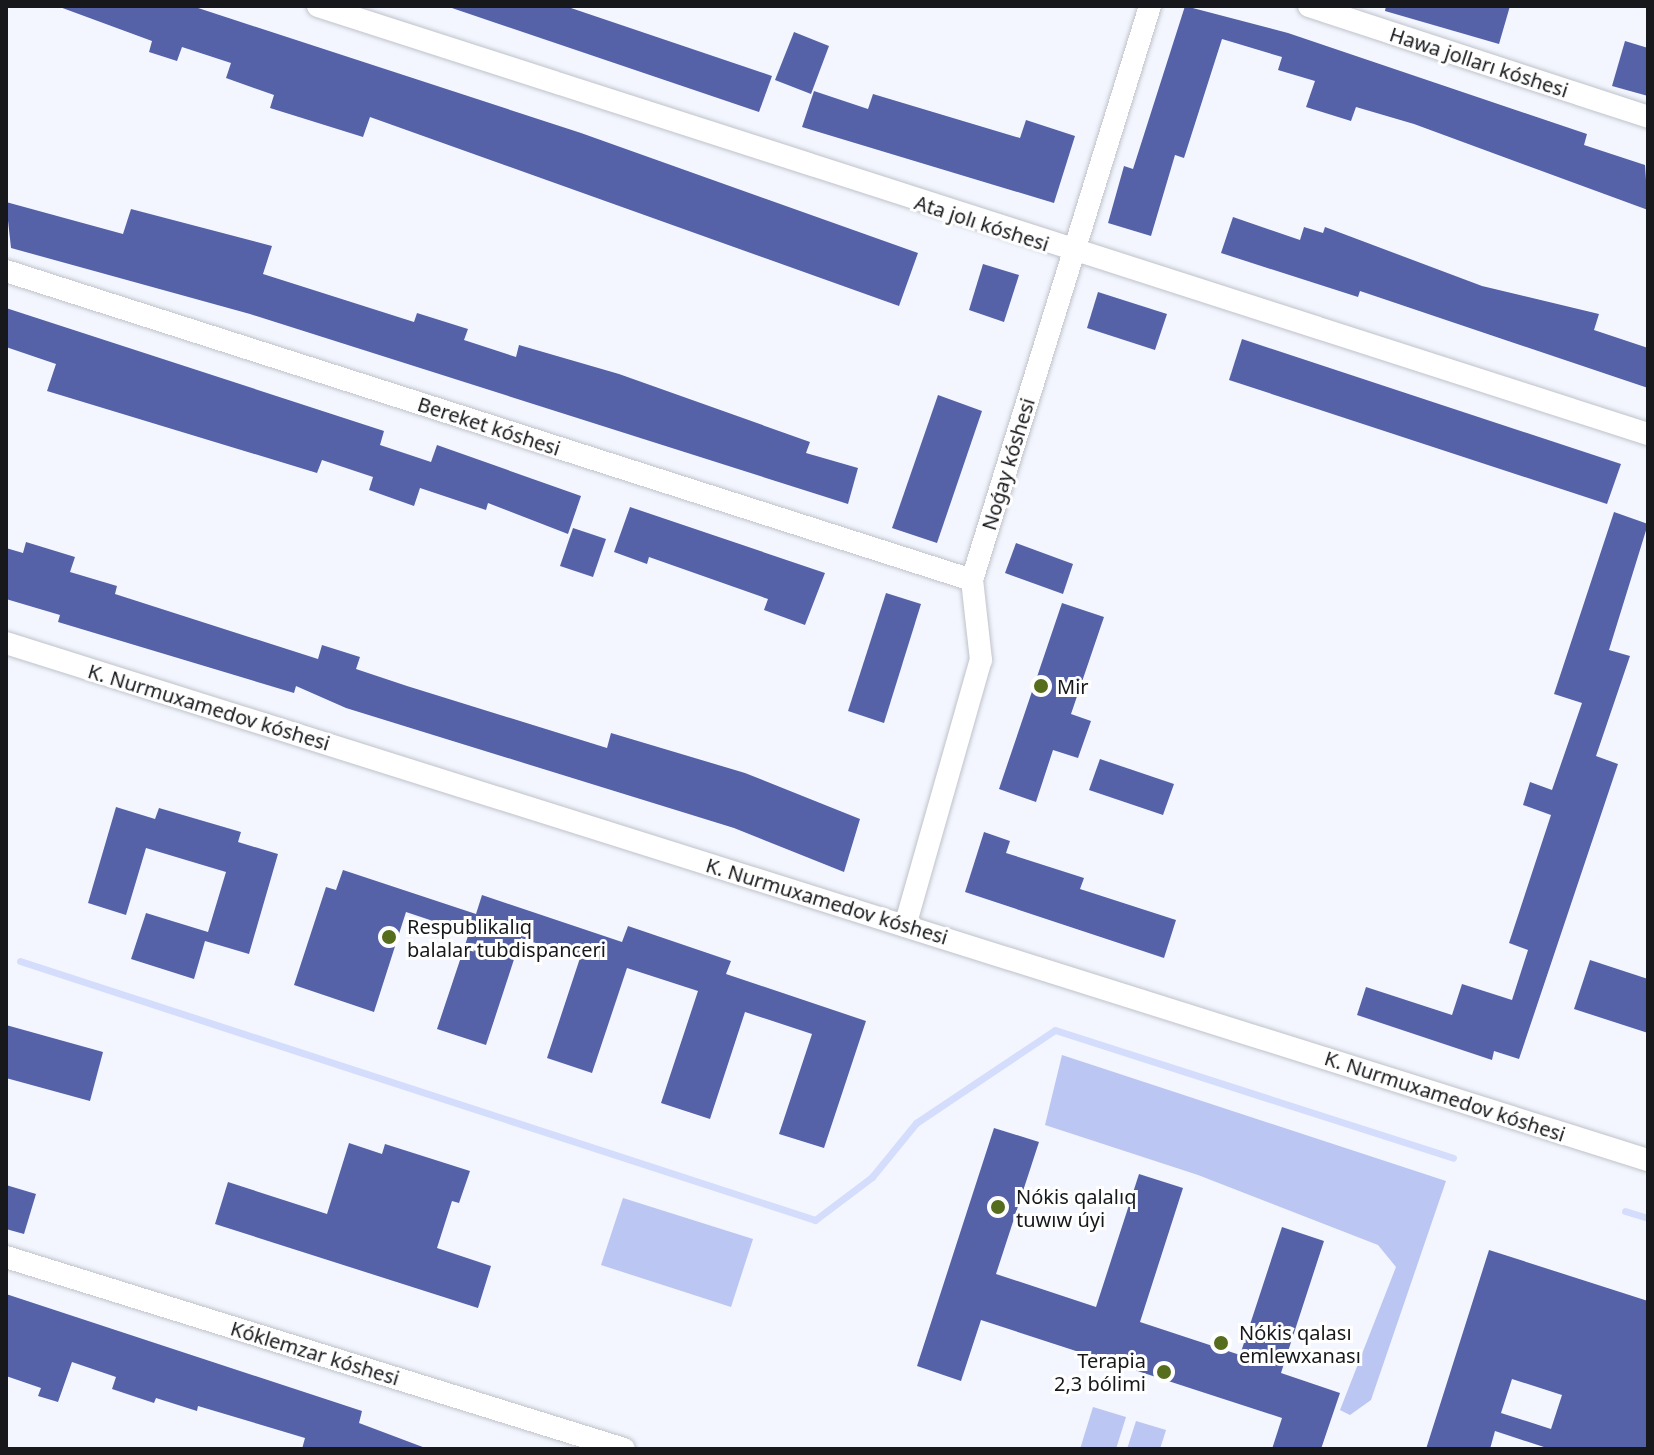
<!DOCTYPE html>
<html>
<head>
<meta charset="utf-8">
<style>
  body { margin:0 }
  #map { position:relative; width:1654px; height:1455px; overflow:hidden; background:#f3f6fe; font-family:"Noto Sans",sans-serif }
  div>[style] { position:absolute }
  .green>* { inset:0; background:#bbc6f3 }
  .stream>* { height:7px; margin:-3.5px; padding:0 3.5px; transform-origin:3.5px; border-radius:3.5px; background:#d5ddfc }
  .building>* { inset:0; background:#5662a8 }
  .roads { filter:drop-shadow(0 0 2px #bfc2ca) drop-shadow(0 0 2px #bfc2ca) }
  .minor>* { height:22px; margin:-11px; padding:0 11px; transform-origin:11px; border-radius:11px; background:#fff }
  .dots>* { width:22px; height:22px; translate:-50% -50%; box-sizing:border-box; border:4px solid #fff; border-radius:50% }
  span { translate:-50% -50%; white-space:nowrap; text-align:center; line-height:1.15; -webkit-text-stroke:6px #fff; paint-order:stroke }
  .street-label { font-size:20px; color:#17181b }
  .poi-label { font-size:20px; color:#17181b }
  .left { translate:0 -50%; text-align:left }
  .right { translate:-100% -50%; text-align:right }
  .frame { position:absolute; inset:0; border:8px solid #17181b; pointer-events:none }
</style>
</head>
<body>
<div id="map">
  <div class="green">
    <i style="clip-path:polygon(1062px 1055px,1446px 1181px,1371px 1400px,1350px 1415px,1340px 1410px,1396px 1267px,1378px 1245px,1198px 1175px,1045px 1125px)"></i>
    <i style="clip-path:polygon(623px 1198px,753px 1239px,731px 1307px,601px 1265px)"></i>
    <i style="clip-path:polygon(1093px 1407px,1126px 1417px,1116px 1449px,1080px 1449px)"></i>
    <i style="clip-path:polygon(1136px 1421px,1166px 1430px,1160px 1449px,1127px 1449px)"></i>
  </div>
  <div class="stream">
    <i style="left:20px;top:961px;width:836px;rotate:18.04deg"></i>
    <i style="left:815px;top:1220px;width:71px;rotate:-37deg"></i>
    <i style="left:872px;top:1177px;width:70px;rotate:-50.8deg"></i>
    <i style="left:916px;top:1123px;width:167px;rotate:-33.8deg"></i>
    <i style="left:1055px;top:1030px;width:418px;rotate:17.8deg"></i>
    <i style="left:1625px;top:1211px;width:24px;rotate:17deg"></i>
  </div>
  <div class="building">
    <i style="clip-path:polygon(57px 6px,192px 6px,581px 133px,918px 253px,899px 306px,370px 117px,363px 137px,270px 108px,274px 95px,226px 78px,231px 63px,182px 47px,177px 61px,149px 52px,152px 41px)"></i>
    <i style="clip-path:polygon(446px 6px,565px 6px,772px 76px,759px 112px)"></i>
    <i style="clip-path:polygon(1185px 6px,1288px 33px,1587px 134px,1584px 145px,1645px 165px,1648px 210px,1414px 124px,1356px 107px,1351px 121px,1306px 107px,1315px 81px,1278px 70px,1282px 57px,1222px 39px,1184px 158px,1175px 155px,1151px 236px,1108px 223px,1124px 166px,1133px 169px)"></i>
    <i style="clip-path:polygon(1386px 6px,1510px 6px,1499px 44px,1385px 11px)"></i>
    <i style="clip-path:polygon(794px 32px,829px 46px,811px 94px,775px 80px)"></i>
    <i style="clip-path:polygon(1625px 41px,1648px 48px,1648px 96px,1612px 86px)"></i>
    <i style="clip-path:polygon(814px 91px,868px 109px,873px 94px,1020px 138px,1026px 120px,1075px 136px,1054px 203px,802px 127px)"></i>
    <i style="clip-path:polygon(6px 202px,123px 234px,131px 209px,272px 246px,263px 274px,414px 322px,417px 313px,468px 329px,464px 340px,516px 357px,519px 345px,619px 374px,810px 442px,806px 453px,858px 468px,848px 504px,250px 314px,11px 248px)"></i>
    <i style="clip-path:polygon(1233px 217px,1300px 240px,1304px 227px,1323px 233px,1325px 227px,1482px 286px,1599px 314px,1594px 330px,1648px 348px,1648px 388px,1360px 291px,1358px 297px,1221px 253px)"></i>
    <i style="clip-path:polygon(983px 264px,1019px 275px,1004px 322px,969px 310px)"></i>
    <i style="clip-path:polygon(1098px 292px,1167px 314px,1155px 350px,1087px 328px)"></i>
    <i style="clip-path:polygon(6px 308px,384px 431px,380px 445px,431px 462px,437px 445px,581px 496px,568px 534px,488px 503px,486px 510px,420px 488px,414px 506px,369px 490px,373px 477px,322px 460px,317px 473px,47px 391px,56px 364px,6px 347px)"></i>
    <i style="clip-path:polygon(1242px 339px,1621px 464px,1607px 504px,1229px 380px)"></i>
    <i style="clip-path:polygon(938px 395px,982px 411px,937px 543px,892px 528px)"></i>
    <i style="clip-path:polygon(630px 507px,825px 573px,805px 625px,764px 610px,768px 599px,649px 557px,647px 564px,614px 552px)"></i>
    <i style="clip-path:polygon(1614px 512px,1648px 524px,1609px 650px,1630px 656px,1596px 756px,1618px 764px,1519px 1059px,1494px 1051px,1492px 1060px,1357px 1015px,1366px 987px,1452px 1015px,1462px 984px,1512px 1000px,1528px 950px,1509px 943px,1551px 815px,1523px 805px,1530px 782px,1552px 790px,1582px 703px,1554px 694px)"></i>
    <i style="clip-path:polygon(573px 528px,606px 539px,593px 577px,560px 566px)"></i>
    <i style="clip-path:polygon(26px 542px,75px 557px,70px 572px,117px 586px,115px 594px,318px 659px,322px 645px,360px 657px,356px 669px,407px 686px,607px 748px,611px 733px,745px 773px,860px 819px,844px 872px,734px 828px,346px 708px,296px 686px,294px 693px,58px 622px,60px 615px,6px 599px,6px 548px,23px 553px)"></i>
    <i style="clip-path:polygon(1016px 543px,1073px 564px,1063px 594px,1005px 573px)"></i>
    <i style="clip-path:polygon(886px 593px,921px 604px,884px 723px,848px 711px)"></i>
    <i style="clip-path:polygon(1062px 603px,1104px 617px,1071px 714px,1091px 721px,1078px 758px,1053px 750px,1036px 802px,999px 789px)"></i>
    <i style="clip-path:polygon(1100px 759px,1174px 784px,1163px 815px,1089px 790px)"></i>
    <i style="clip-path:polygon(116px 807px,155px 819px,159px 808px,241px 832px,238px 842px,278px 854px,249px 954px,205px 941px,194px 979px,131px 959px,146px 913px,208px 932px,226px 872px,146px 848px,126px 915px,88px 903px)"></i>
    <i style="clip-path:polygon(984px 832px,1010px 841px,1006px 853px,1084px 878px,1080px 889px,1176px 920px,1164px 958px,965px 892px)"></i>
    <i style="clip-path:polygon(343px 870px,476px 914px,482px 895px,622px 942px,628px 926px,731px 961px,726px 974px,866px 1021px,824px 1148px,779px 1134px,812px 1034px,745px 1012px,710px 1119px,661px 1103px,698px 991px,627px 968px,592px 1073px,547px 1058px,580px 958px,521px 938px,486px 1045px,437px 1029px,469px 933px,406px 912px,374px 1012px,294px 985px,326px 887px,336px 890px)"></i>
    <i style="clip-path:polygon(1590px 960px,1648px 979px,1648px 1033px,1574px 1009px)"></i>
    <i style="clip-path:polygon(6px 1025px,103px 1052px,90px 1101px,6px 1078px)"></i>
    <i style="clip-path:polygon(994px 1128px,1039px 1142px,996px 1274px,1096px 1307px,1139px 1174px,1183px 1188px,1140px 1322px,1240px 1355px,1282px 1227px,1324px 1241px,1281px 1373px,1340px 1393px,1321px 1449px,1272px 1449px,1282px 1418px,981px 1320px,961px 1381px,917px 1366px)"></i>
    <i style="clip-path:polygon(349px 1143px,382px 1154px,385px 1144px,470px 1171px,459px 1203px,452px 1201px,437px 1248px,491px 1266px,478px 1308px,215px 1224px,228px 1182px,327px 1214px)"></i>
    <i style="clip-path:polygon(6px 1185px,36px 1194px,24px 1234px,6px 1229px)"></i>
    <i style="clip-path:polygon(evenodd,1489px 1250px,1648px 1301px,1648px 1449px,1550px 1449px,1495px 1431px,1490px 1449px,1426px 1449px,1489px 1250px,1512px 1379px,1562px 1395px,1551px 1429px,1501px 1413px,1512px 1379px)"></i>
    <i style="clip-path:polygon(6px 1294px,362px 1411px,359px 1423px,428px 1449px,302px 1449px,305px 1438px,198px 1406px,197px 1411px,156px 1398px,154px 1403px,112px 1389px,116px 1377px,72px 1362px,58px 1402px,38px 1396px,41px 1388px,6px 1376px)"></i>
  </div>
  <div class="roads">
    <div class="minor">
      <i style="left:318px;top:6px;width:1397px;rotate:17.84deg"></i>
      <i style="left:1309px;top:6px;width:357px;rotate:18.1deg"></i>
      <i style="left:6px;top:271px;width:1014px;rotate:17.74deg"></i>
      <i style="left:6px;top:643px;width:1721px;rotate:17.48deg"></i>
      <i style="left:905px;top:926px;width:277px;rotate:-74.1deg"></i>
      <i style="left:981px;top:660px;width:81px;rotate:-96.4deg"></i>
      <i style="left:972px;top:580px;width:601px;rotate:-72.77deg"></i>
      <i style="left:6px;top:1257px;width:647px;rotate:17.26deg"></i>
    </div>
  </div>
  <div class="dots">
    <i style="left:1041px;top:686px;background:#556d1d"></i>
    <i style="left:389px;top:937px;background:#556d1d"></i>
    <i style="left:998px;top:1207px;background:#556d1d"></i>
    <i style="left:1221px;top:1343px;background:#556d1d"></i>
    <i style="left:1164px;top:1372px;background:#556d1d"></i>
  </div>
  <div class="street-label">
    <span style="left:1479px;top:62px;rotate:18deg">Hawa jolları kóshesi</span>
    <span style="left:982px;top:223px;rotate:18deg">Ata jolı kóshesi</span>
    <span style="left:489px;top:426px;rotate:18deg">Bereket kóshesi</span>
    <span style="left:1008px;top:464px;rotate:-73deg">Noǵay kóshesi</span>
    <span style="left:209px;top:707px;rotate:17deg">K. Nurmuxamedov kóshesi</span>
    <span style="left:827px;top:901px;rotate:17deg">K. Nurmuxamedov kóshesi</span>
    <span style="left:1445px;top:1096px;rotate:18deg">K. Nurmuxamedov kóshesi</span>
    <span style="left:315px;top:1353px;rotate:17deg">Kóklemzar kóshesi</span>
  </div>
  <div class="poi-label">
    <span class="left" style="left:1057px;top:686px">Mir</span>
    <span class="left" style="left:407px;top:938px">Respublikalıq<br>balalar tubdispanceri</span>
    <span class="left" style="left:1016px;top:1208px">Nókis qalalıq<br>tuwıw úyi</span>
    <span class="left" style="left:1239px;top:1344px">Nókis qalası<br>emlewxanası</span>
    <span class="right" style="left:1146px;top:1372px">Terapia<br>2,3 bólimi</span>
  </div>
  <div class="frame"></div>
</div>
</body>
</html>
